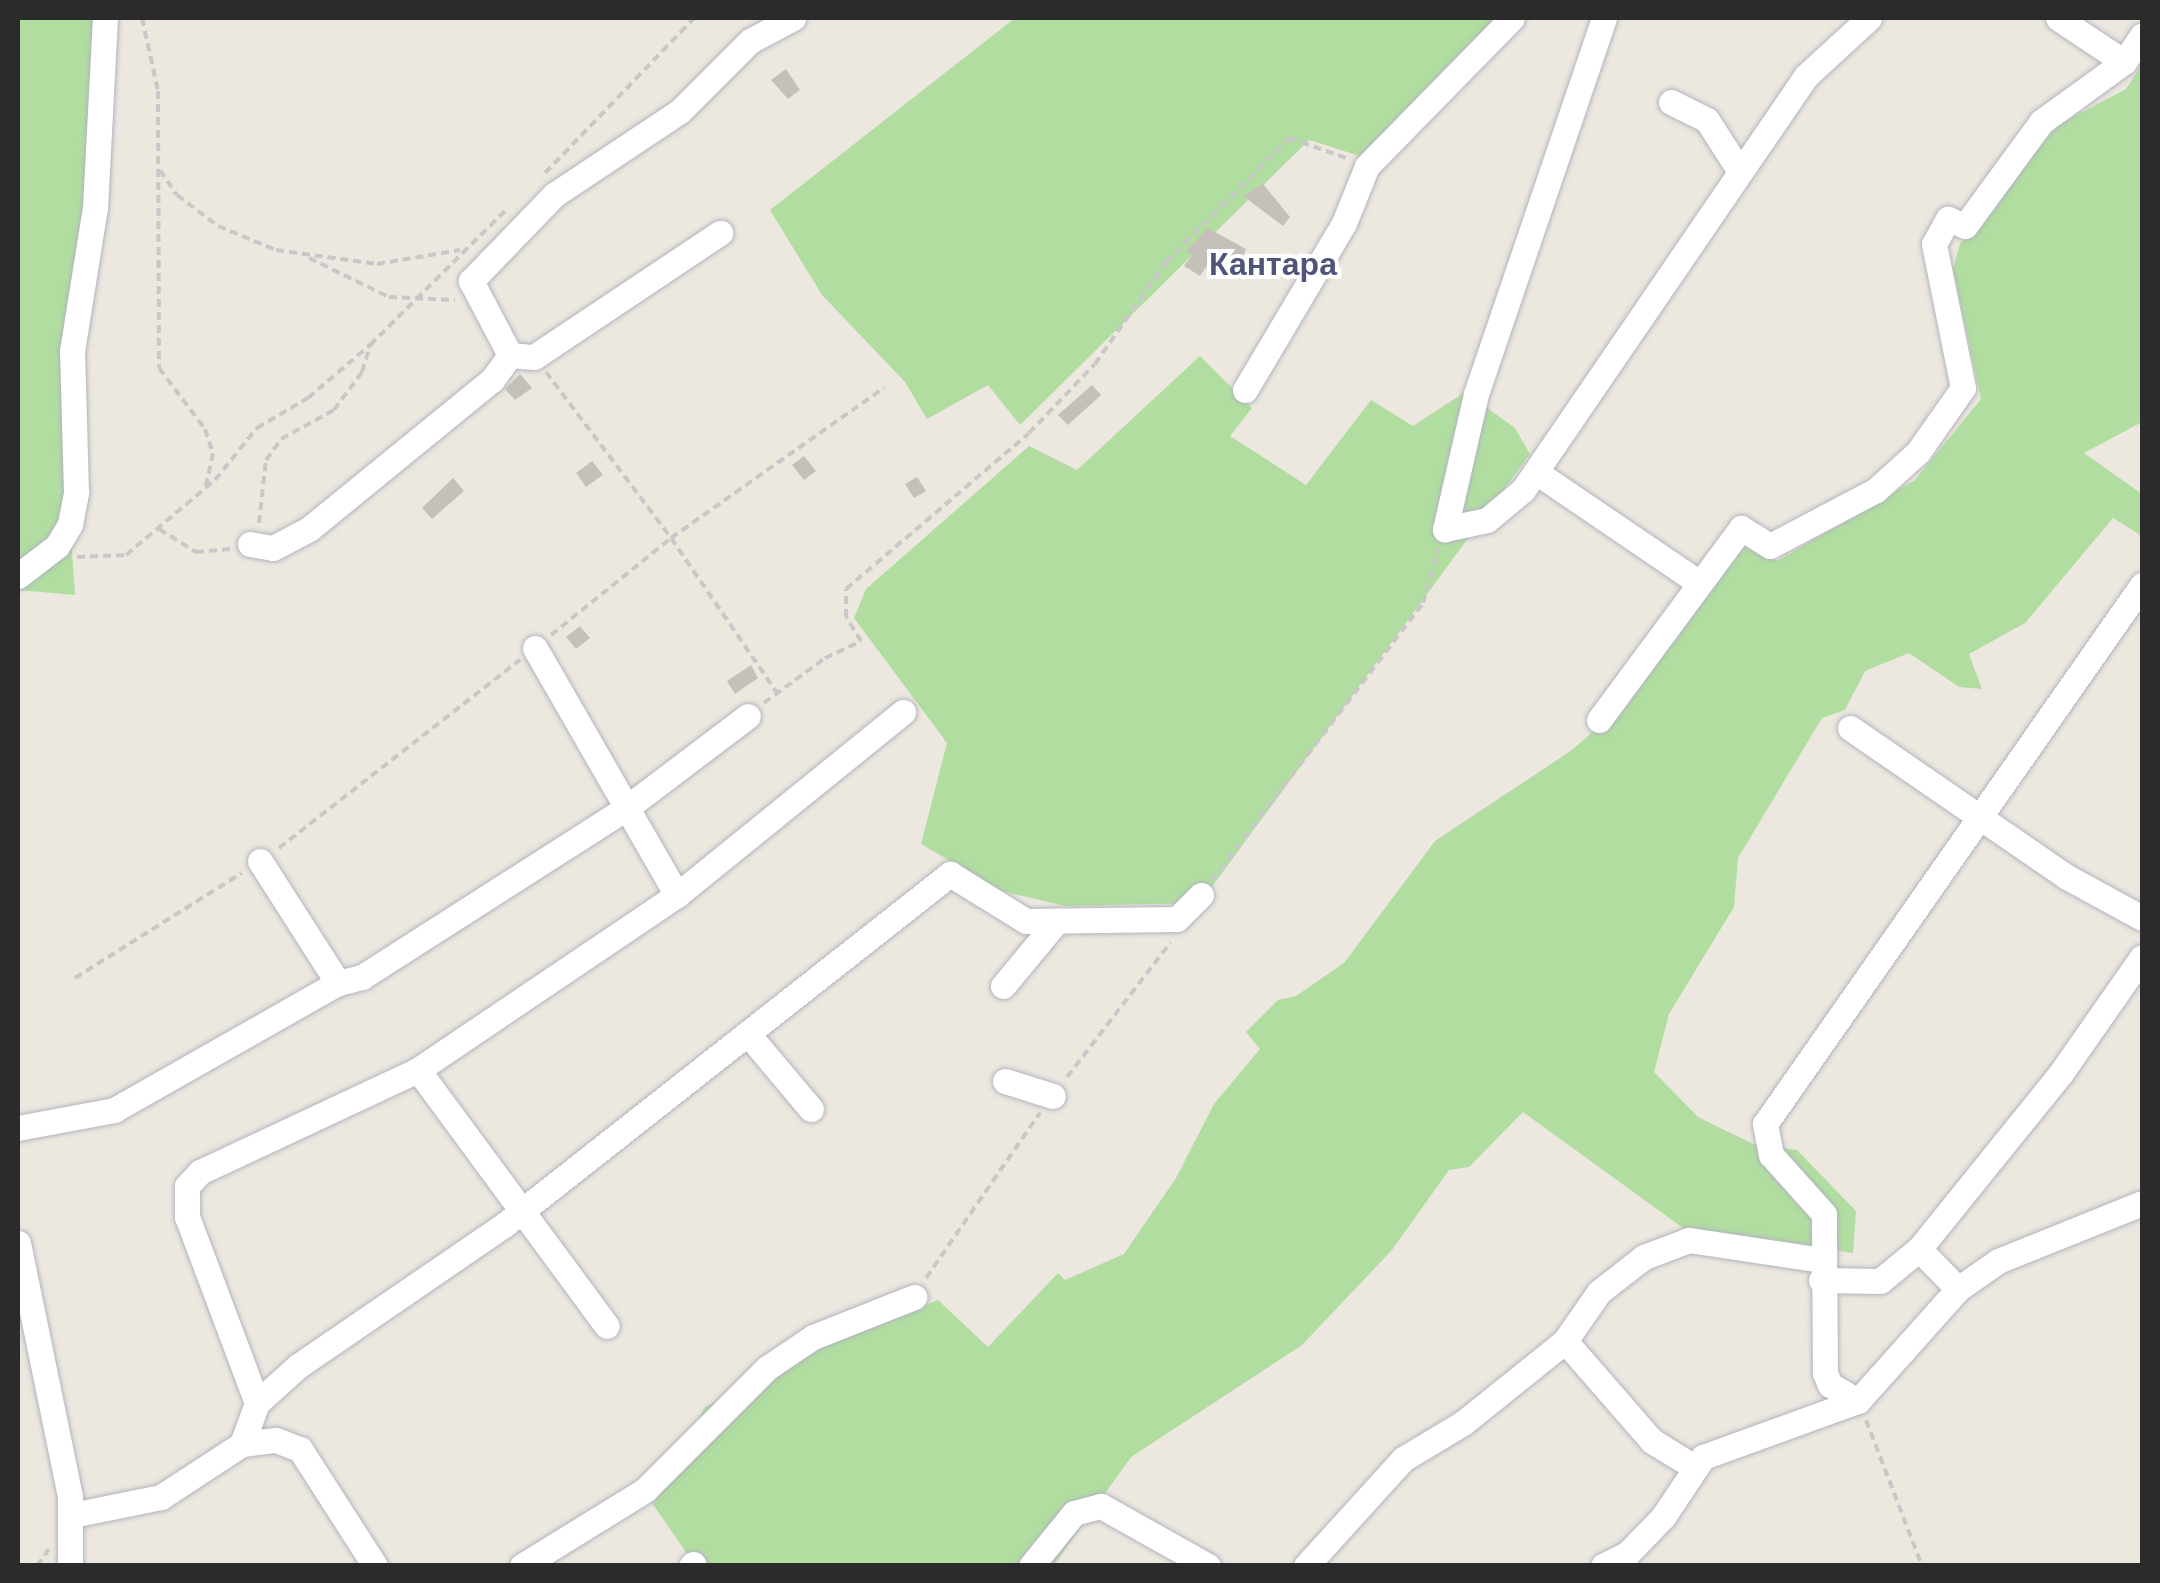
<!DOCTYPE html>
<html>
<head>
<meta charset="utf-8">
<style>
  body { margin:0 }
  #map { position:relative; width:2160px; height:1583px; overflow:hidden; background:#ece7df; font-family:Barlow,sans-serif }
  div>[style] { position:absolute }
  .green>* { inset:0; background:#b1dea0 }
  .building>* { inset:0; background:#c5c1ba }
  .path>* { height:4px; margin-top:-2px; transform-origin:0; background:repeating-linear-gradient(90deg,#c8c8c8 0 8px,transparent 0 13px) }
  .roads { filter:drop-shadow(0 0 2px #b2b4be) drop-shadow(0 0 2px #b2b4be) }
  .minor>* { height:25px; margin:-12.5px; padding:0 12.5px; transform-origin:12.5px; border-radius:12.5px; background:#fff }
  span { translate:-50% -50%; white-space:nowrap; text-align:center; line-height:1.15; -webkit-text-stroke:8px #fff; paint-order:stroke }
  .neighbourhood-label { font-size:32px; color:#4f5479; font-weight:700 }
  .frame { position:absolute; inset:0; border:20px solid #2b2b2b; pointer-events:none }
</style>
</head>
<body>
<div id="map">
  <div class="green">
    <i style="clip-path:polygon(18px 18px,105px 18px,70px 524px,75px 595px,18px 590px)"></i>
    <i style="clip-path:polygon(1015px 18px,1502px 18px,1363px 157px,1309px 140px,1020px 425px,988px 385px,927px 419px,905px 382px,822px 295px,770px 210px)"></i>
    <i style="clip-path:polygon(2142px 64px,2142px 422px,2084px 453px,2142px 494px,2142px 536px,2113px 518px,2025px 623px,1969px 654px,1982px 689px,1959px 687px,1909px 653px,1865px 671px,1845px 710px,1822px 718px,1738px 858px,1734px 907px,1669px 1014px,1654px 1072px,1698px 1117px,1753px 1144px,1797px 1150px,1856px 1211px,1853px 1253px,1683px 1228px,1523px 1112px,1469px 1167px,1449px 1170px,1392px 1250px,1302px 1345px,1131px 1457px,1054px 1565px,695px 1565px,652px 1503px,705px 1407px,844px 1337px,938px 1300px,988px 1347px,1058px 1273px,1065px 1280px,1124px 1254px,1176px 1178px,1214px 1104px,1260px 1049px,1246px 1032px,1278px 1000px,1296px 996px,1344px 963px,1435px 841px,1572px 750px,1621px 707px,1747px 543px,1777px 561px,1915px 480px,1981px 399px,1953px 269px,1960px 244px,2058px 125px,2126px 89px)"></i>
    <i style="clip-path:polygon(1200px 356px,1252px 408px,1230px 436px,1306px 485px,1371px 400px,1413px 426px,1465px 392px,1515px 428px,1530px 454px,1200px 903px,1065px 906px,1001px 891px,921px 844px,947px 743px,854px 618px,866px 589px,1029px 446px,1077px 470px)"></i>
  </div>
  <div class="building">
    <i style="clip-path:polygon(786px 69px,800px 90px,788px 99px,771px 80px)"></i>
    <i style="clip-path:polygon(1263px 184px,1290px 217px,1283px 226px,1243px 196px)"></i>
    <i style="clip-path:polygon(1208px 228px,1246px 249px,1237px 271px,1212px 259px,1200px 276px,1184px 266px,1192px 255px,1186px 251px)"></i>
    <i style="clip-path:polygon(520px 374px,532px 388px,515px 400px,505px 389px)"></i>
    <i style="clip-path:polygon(1092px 385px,1101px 395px,1068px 425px,1058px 415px)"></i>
    <i style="clip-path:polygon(804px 456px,816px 471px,804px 480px,792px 465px)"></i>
    <i style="clip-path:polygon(592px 461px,603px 475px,586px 487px,576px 473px)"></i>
    <i style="clip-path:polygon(917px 477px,926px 491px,914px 498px,905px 484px)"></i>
    <i style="clip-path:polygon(453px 478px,464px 491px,432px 519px,422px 508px)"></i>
    <i style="clip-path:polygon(580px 626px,590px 638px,576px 649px,566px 637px)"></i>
    <i style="clip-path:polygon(751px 665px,758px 678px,735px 694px,727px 681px)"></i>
  </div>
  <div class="path">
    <i style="left:142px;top:18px;width:75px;rotate:77.6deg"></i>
    <i style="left:158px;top:91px;width:277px;rotate:89.8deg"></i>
    <i style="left:159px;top:368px;width:76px;rotate:53deg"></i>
    <i style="left:205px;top:429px;width:25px;rotate:72deg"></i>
    <i style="left:213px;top:453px;width:35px;rotate:102deg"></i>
    <i style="left:160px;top:170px;width:30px;rotate:56deg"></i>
    <i style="left:177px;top:195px;width:51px;rotate:37.1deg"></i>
    <i style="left:218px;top:226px;width:63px;rotate:22.5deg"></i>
    <i style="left:276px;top:250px;width:102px;rotate:7.9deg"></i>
    <i style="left:377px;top:264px;width:84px;rotate:-9.6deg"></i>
    <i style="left:545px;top:173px;width:215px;rotate:-46.1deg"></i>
    <i style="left:309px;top:258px;width:89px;rotate:26deg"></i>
    <i style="left:389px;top:297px;width:66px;rotate:2.6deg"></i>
    <i style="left:546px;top:372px;width:208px;rotate:53deg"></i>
    <i style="left:671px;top:538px;width:188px;rotate:55.6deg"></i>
    <i style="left:259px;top:523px;width:63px;rotate:-83.7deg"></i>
    <i style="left:266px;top:460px;width:26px;rotate:-54deg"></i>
    <i style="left:281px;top:439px;width:60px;rotate:-28.7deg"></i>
    <i style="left:334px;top:410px;width:47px;rotate:-53.6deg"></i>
    <i style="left:362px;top:372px;width:28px;rotate:-73deg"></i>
    <i style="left:159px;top:529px;width:44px;rotate:31.9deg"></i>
    <i style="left:196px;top:552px;width:35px;rotate:-5deg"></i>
    <i style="left:77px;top:557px;width:49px;rotate:-2.3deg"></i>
    <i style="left:126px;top:555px;width:116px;rotate:-40.1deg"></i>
    <i style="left:215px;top:480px;width:67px;rotate:-51.1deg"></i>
    <i style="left:257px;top:428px;width:59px;rotate:-30.5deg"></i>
    <i style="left:308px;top:398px;width:82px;rotate:-40.5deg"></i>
    <i style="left:370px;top:345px;width:192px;rotate:-44.8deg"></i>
    <i style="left:551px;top:635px;width:154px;rotate:-38.9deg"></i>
    <i style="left:671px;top:538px;width:261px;rotate:-35.2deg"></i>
    <i style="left:764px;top:703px;width:76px;rotate:-36.4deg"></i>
    <i style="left:825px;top:658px;width:40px;rotate:-25deg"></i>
    <i style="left:861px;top:641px;width:28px;rotate:-122deg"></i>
    <i style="left:846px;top:617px;width:28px;rotate:-90deg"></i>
    <i style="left:846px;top:589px;width:240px;rotate:-40.4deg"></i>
    <i style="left:1029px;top:433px;width:95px;rotate:-46.3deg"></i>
    <i style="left:1095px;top:364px;width:124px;rotate:-55.2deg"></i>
    <i style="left:1166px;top:262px;width:175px;rotate:-45.2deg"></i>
    <i style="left:1289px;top:138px;width:64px;rotate:19.3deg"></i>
    <i style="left:279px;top:848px;width:306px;rotate:-38deg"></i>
    <i style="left:1212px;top:880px;width:348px;rotate:-52.7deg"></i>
    <i style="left:1423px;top:603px;width:57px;rotate:-73.8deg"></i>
    <i style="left:75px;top:978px;width:197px;rotate:-32.2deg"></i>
    <i style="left:1067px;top:1077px;width:170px;rotate:-52.4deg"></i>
    <i style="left:926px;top:1278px;width:201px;rotate:-55.4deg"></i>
    <i style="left:1866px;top:1420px;width:156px;rotate:69deg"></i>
    <i style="left:37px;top:1566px;width:21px;rotate:-55deg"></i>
  </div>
  <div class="roads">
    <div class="minor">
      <i style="left:1604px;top:18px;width:397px;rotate:108.8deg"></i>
      <i style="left:1476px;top:394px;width:139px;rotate:102.9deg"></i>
      <i style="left:1445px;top:529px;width:43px;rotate:-12.1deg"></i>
      <i style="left:1487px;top:520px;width:47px;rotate:-39.8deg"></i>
      <i style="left:1523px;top:490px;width:501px;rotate:-55.64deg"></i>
      <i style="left:1806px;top:76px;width:86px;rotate:-42.6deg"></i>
      <i style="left:2058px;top:18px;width:79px;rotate:33.7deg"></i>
      <i style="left:1671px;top:102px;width:40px;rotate:26.6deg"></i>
      <i style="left:1707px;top:120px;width:59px;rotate:57.4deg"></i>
      <i style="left:510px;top:355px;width:24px;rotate:5deg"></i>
      <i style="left:534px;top:357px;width:224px;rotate:-33.7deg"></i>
      <i style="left:1245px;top:390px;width:194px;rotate:-59.3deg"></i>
      <i style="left:1344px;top:223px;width:61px;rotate:-68deg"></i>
      <i style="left:1367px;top:166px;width:207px;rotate:-45.6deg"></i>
      <i style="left:1536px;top:472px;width:196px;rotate:34.2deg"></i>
      <i style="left:250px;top:544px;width:23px;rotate:10deg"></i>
      <i style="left:273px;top:548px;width:41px;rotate:-27.8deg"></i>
      <i style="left:309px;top:529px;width:236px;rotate:-39.2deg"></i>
      <i style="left:492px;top:380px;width:31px;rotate:-54deg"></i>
      <i style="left:510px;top:355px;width:84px;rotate:-117.8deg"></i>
      <i style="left:471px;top:281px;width:120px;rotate:-46deg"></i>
      <i style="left:554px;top:195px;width:151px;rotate:-33.7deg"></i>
      <i style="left:680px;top:111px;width:99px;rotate:-45deg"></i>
      <i style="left:750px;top:41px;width:49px;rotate:-28.1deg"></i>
      <i style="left:18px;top:576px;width:49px;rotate:-37.6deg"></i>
      <i style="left:57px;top:546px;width:26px;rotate:-59deg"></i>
      <i style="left:70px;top:524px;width:33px;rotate:-79deg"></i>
      <i style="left:76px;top:492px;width:141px;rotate:-91.6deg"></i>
      <i style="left:72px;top:351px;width:145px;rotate:-80.9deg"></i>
      <i style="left:95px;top:208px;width:190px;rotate:-87deg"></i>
      <i style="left:535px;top:648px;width:285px;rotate:60.1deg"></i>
      <i style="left:677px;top:895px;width:313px;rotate:146deg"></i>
      <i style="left:418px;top:1070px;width:318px;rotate:53.6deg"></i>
      <i style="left:1599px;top:720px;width:239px;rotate:-53.5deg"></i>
      <i style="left:1741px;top:528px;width:34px;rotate:32deg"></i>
      <i style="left:1770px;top:546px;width:120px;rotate:-27.8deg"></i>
      <i style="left:1876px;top:490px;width:57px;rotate:-42.1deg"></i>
      <i style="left:1918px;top:452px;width:78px;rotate:-54.9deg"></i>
      <i style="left:1963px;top:388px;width:147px;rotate:-101.4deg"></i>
      <i style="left:1934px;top:244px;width:29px;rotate:-61deg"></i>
      <i style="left:1948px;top:219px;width:18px;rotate:22deg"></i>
      <i style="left:1965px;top:226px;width:129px;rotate:-53.8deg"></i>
      <i style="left:2041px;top:122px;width:102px;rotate:-35.9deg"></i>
      <i style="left:2124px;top:62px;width:32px;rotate:-56deg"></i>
      <i style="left:1850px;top:728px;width:263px;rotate:34.5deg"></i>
      <i style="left:2067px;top:877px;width:85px;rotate:28.7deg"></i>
      <i style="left:260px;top:861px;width:145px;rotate:57.4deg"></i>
      <i style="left:677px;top:895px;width:291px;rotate:-39deg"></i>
      <i style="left:1003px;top:986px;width:85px;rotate:-50.3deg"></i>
      <i style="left:748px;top:1034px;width:98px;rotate:50deg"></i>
      <i style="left:1005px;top:1081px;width:50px;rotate:17.4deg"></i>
      <i style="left:18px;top:1128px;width:98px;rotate:-10.6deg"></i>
      <i style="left:114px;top:1110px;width:257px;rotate:-29.6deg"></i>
      <i style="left:338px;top:983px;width:25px;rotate:-14deg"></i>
      <i style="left:362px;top:977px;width:317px;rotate:-32.6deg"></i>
      <i style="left:629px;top:806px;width:149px;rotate:-37.1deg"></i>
      <i style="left:18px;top:1243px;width:259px;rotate:78.4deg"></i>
      <i style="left:70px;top:1497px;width:69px;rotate:90deg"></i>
      <i style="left:1919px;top:1249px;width:226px;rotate:-51.1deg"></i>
      <i style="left:2061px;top:1073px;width:141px;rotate:-55.1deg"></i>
      <i style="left:1958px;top:1289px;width:49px;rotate:-35deg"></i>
      <i style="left:1998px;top:1261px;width:155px;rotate:-21.9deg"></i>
      <i style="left:1565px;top:1341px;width:133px;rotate:49deg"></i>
      <i style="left:1652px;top:1441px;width:46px;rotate:31.6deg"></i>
      <i style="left:1858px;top:1401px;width:32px;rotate:-150deg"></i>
      <i style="left:1830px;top:1385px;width:13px;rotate:-113deg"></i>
      <i style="left:1825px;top:1373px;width:159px;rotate:-90.4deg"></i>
      <i style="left:1824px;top:1214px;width:79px;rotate:-131.9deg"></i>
      <i style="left:1771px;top:1155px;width:32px;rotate:-101deg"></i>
      <i style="left:1765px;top:1124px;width:658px;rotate:-55.03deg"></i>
      <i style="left:257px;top:1403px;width:199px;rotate:-110.6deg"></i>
      <i style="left:187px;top:1217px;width:31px;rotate:-90deg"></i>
      <i style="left:187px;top:1186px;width:19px;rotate:-47deg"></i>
      <i style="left:200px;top:1172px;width:241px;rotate:-25.1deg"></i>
      <i style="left:242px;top:1444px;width:34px;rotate:-7deg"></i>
      <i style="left:276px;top:1440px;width:26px;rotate:21deg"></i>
      <i style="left:300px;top:1449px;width:139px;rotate:57.3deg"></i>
      <i style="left:72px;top:1515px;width:91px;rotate:-11.4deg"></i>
      <i style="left:161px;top:1497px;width:97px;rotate:-33.2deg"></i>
      <i style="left:242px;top:1444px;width:44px;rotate:-69.9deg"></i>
      <i style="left:257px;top:1403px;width:55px;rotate:-42.1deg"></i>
      <i style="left:298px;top:1366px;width:250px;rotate:-34.4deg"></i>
      <i style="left:504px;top:1225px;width:568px;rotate:-38.2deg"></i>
      <i style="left:950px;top:874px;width:89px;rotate:31.7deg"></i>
      <i style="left:1026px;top:921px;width:151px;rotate:-0.8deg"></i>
      <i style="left:1177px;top:919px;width:34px;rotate:-45deg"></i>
      <i style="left:522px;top:1566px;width:145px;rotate:-31.7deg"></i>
      <i style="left:645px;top:1490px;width:173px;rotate:-45deg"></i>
      <i style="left:767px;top:1368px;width:55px;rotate:-34deg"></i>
      <i style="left:813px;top:1337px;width:109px;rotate:-21.6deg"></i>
      <i style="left:691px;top:1566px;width:3px;rotate:-45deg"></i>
      <i style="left:1031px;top:1566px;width:68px;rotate:-50.9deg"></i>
      <i style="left:1074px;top:1513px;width:28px;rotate:-15deg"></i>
      <i style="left:1101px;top:1506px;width:123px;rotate:29.3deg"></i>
      <i style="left:1306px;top:1566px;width:144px;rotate:-47.8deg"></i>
      <i style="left:1403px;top:1459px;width:70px;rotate:-31deg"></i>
      <i style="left:1463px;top:1423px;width:131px;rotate:-38.8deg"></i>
      <i style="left:1565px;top:1341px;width:60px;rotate:-55.2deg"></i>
      <i style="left:1599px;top:1292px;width:57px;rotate:-37.9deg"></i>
      <i style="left:1644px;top:1257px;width:48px;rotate:-20.7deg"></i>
      <i style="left:1689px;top:1240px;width:135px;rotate:8.5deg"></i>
      <i style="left:1603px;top:1566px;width:28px;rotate:-27deg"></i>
      <i style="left:1628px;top:1553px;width:50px;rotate:-45.8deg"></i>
      <i style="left:1663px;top:1517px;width:72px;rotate:-56.3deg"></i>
      <i style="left:1703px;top:1457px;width:165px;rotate:-19.9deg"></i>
      <i style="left:1858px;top:1401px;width:150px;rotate:-48.2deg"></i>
      <i style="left:1958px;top:1289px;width:56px;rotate:-134.3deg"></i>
      <i style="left:1919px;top:1249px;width:50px;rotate:140.6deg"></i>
      <i style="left:1880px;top:1281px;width:59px;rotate:-179deg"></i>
    </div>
  </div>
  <div class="neighbourhood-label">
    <span style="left:1273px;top:262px">Кантара</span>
  </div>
  <div class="frame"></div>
</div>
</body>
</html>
